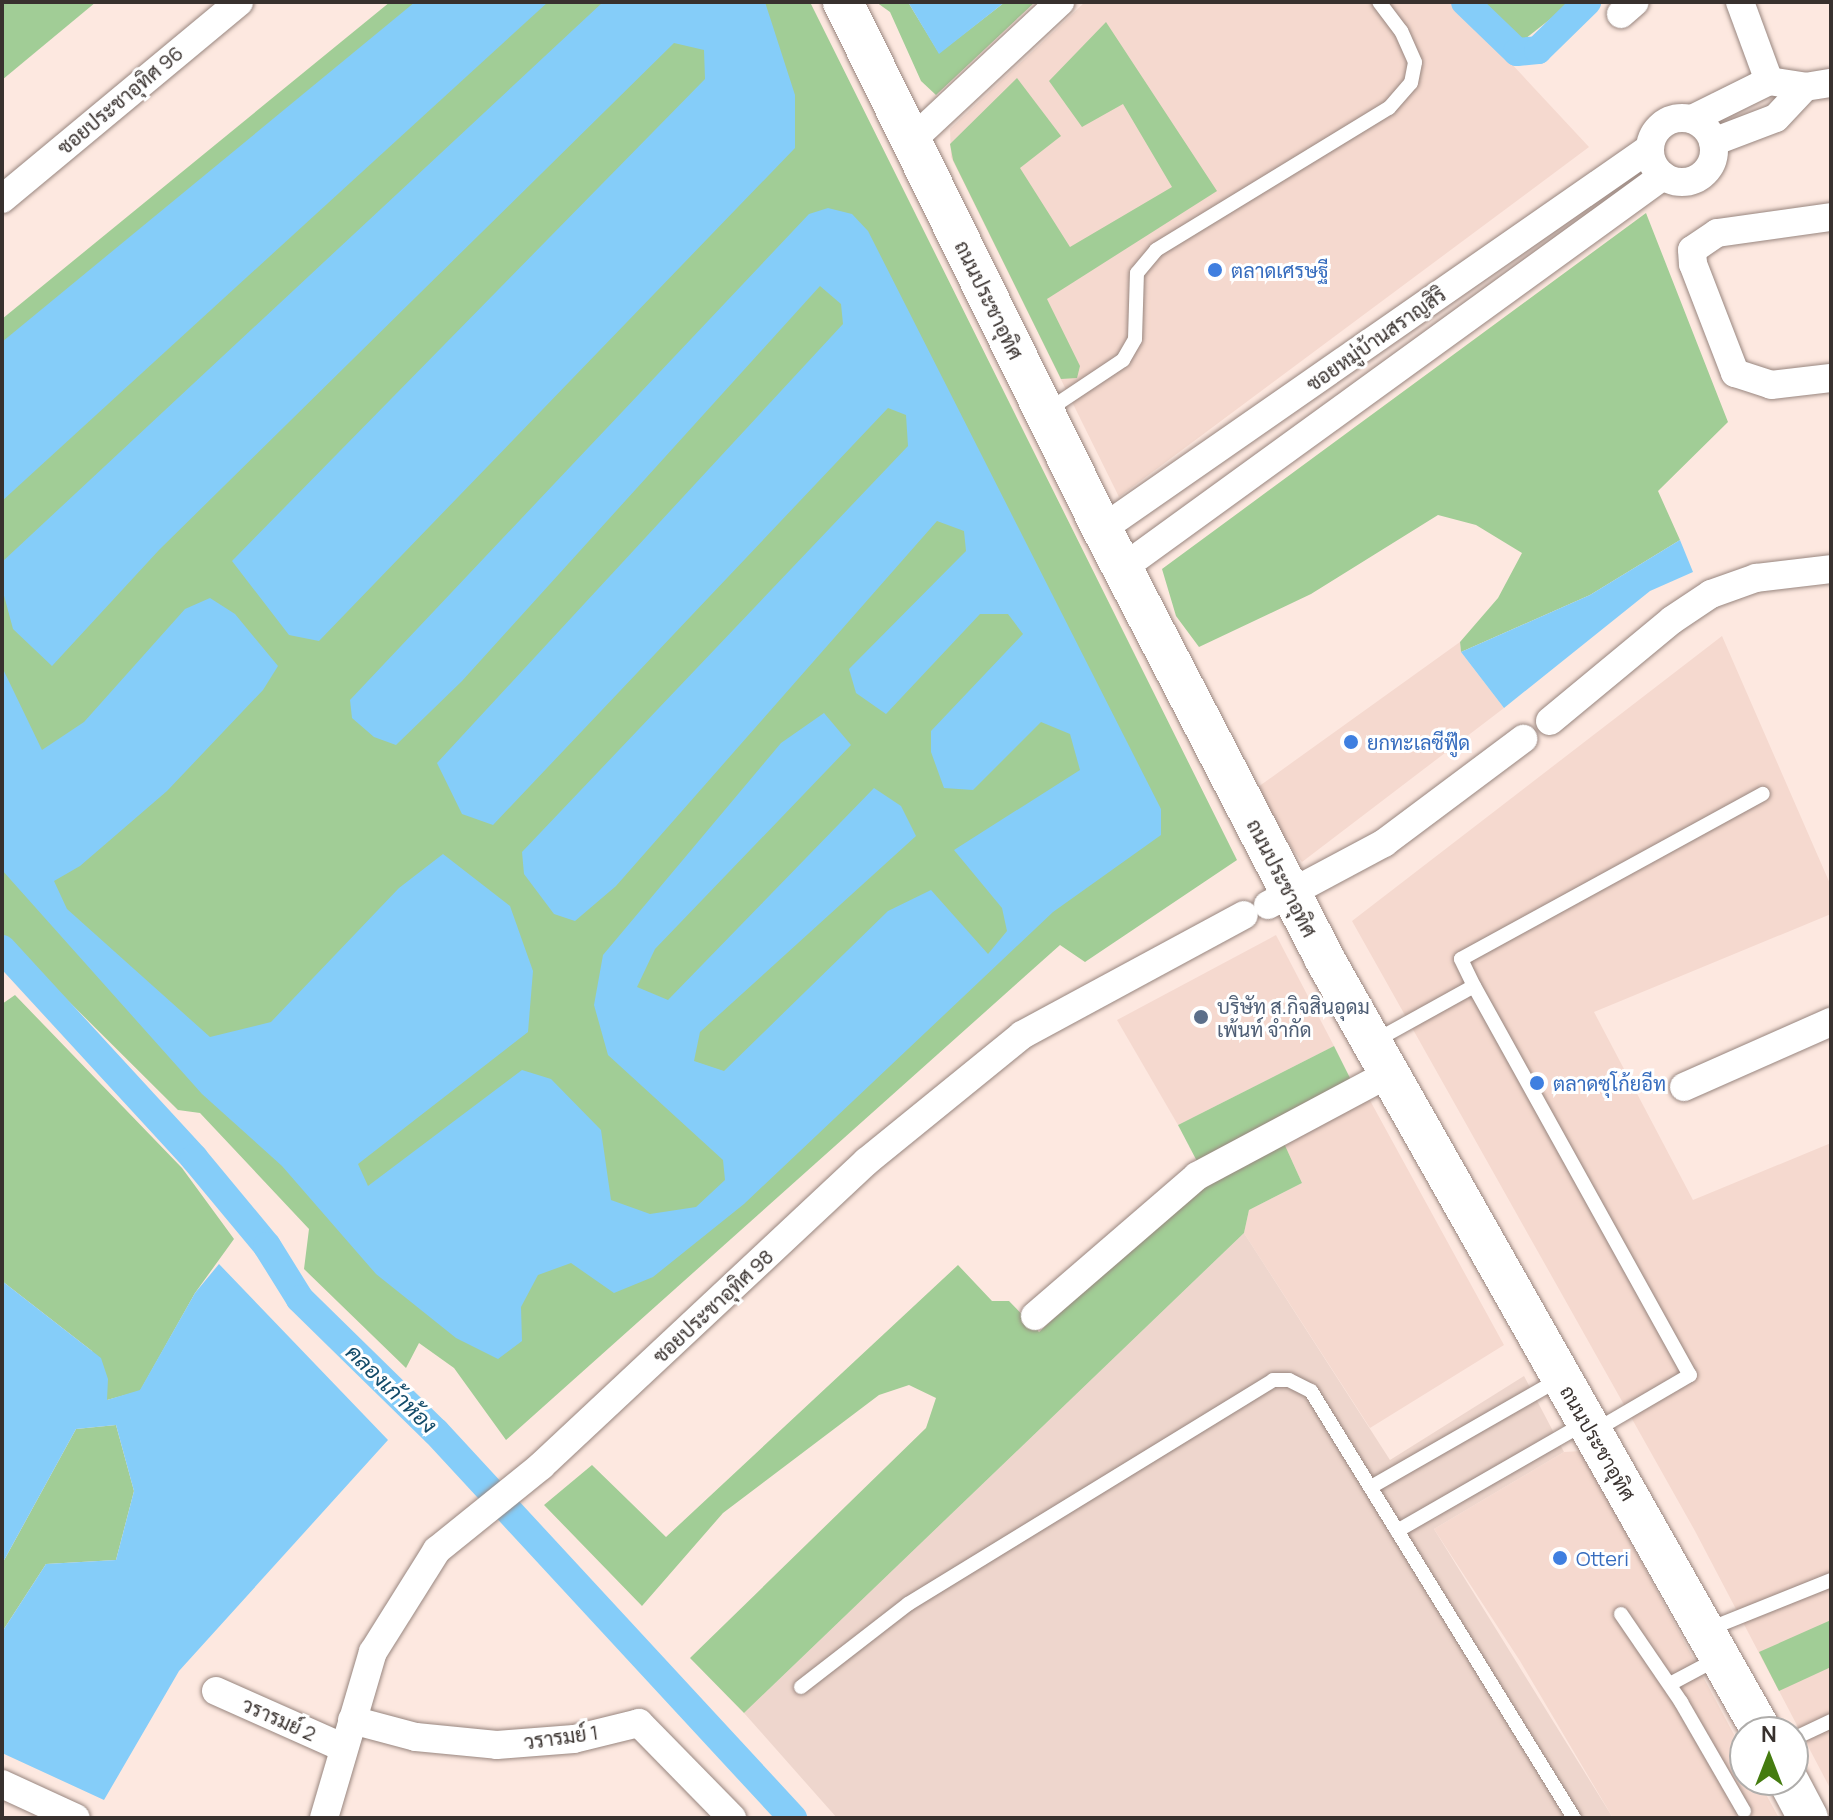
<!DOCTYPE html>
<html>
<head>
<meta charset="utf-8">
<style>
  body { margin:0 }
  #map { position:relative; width:1833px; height:1820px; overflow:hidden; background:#fde8e0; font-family:Manrope,Sarabun,sans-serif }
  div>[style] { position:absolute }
  .built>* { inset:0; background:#f5d9cf }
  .industrial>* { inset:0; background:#eed6cd }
  .green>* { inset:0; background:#a1cd96 }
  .water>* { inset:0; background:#85cdf9 }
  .canal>* { height:28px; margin:-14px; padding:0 14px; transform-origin:14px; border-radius:14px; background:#85cdf9 }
  .roads { filter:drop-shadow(0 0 2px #98867f) drop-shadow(0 0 2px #98867f) }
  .service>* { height:14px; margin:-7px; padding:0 7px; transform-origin:7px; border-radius:7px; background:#fff }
  .minor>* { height:28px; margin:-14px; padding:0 14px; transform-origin:14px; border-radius:14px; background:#fff }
  .minor>.ring { margin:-14px; padding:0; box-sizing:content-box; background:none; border:28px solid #fff; border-radius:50% }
  .secondary>* { height:40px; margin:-20px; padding:0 20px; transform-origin:20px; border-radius:20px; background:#fff }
  .dots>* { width:22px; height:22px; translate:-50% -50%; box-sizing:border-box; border:4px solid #fff; border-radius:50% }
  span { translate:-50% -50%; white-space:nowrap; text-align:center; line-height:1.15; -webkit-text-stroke:6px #fff; paint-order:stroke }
  .street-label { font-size:20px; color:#38312e }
  .shop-label { font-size:20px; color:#366cbe }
  .left { translate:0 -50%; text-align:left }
  .service-label { font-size:20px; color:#4e5e75 }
  .water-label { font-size:22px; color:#134b69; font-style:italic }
  .frame { position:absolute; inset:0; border:4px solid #38312e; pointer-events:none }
  .north { position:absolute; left:1729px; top:1716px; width:80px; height:80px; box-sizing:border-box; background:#fff; border:2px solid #afadab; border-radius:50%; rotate:0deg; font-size:22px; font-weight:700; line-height:32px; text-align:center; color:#38312e }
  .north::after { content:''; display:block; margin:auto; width:28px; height:36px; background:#457c10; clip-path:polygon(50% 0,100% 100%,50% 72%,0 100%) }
</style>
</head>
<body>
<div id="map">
  <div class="built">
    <i style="clip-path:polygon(1085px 2px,1454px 2px,1589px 147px,1119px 497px,951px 157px,950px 129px)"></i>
    <i style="clip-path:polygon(1722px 636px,1831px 886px,1831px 914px,1594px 1012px,1693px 1200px,1831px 1143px,1831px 1790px,1695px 1531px,1352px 921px)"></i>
    <i style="clip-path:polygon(1460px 642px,1461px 652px,1504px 708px,1302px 862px,1266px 811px,1258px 787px)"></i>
    <i style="clip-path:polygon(1276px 935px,1334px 1046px,1178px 1125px,1117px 1020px)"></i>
    <i style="clip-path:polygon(1367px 1095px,1504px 1345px,1370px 1428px,1244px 1233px,1249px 1210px,1302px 1183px,1283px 1141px)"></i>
    <i style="clip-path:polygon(1582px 1451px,1745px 1755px,1745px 1780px,1758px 1780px,1779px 1818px,1613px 1818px,1520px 1661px,1434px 1529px,1564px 1452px)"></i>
  </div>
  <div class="industrial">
    <i style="clip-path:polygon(1244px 1233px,1390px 1460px,1524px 1376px,1564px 1452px,1434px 1529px,1613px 1818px,837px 1818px,744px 1713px)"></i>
  </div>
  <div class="green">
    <i style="clip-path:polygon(2px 2px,96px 2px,2px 80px)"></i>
    <i style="clip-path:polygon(390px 2px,810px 2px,1237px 860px,1085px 962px,1060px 945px,506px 1440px,454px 1368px,419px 1343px,406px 1368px,304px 1269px,309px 1229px,200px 1113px,178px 1110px,2px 935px,2px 319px)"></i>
    <i style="clip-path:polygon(876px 2px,908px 2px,939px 53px,1005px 2px,1035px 2px,936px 95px,921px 81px,890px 12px)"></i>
    <i style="clip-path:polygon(1483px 2px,1572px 2px,1521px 42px)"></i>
    <i style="clip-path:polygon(1106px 22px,1217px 191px,1047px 299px,1080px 366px,1077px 378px,1061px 379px,953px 160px,950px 144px,1017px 78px,1061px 136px,1020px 168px,1070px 247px,1172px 187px,1123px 104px,1082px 127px,1049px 81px)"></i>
    <i style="clip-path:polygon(1646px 213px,1728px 422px,1658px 491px,1680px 540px,1590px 595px,1461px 652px,1460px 642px,1498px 598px,1522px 553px,1476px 525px,1438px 515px,1311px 594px,1199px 647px,1176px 616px,1162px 569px)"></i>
    <i style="clip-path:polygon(15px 995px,182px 1168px,234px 1239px,195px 1293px,140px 1391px,107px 1400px,92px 1351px,2px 1281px,2px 1004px)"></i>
    <i style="clip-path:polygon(1334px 1046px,1353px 1084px,1200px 1167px,1178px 1125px)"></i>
    <i style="clip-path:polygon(1283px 1141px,1302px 1183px,1249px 1210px,1244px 1233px,744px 1713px,690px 1658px,926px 1428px,936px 1398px,909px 1385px,879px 1395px,723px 1513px,642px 1606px,544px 1505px,592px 1465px,666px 1537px,958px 1265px,992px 1301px,1009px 1301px,1039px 1332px,1199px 1187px)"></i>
    <i style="clip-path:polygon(116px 1425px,134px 1491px,116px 1560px,46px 1564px,2px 1632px,2px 1564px,76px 1429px)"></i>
    <i style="clip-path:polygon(1831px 1620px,1831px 1667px,1779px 1691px,1759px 1652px)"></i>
  </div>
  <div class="water">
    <i style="clip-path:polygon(415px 2px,548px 2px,2px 501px,2px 342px)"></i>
    <i style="clip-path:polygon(603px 2px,765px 2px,795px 95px,795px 148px,319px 641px,289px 635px,232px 561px,705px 79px,704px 50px,674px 43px,159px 550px,52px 666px,13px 629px,2px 588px,2px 562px)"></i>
    <i style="clip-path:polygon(908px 2px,1005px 2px,939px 54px)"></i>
    <i style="clip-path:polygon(828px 208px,852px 214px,868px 231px,1161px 809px,1161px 835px,1053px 912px,744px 1204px,653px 1277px,614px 1293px,571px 1263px,538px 1275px,521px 1307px,522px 1341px,498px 1359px,456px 1338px,376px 1274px,282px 1166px,202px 1094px,2px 870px,2px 667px,42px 750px,84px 722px,185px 609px,210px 598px,235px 614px,278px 666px,263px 690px,167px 791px,80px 866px,54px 881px,67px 909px,210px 1037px,271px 1022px,399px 888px,443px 854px,510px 906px,533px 971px,528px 1032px,358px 1164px,368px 1186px,522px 1070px,551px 1079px,601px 1130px,611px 1200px,650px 1214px,696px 1207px,725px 1180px,723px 1160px,608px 1055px,594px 1005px,603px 955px,781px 743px,824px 713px,851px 745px,655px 949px,637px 987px,668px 1000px,874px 788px,901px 806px,916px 836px,700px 1032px,694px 1061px,724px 1071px,888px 911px,931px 890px,988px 954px,1007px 931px,1002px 908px,954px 850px,1080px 770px,1070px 734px,1041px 722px,973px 790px,944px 788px,931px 752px,931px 731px,1023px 634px,1008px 614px,980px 614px,886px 714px,856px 693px,849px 669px,966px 551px,964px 531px,937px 521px,616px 886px,575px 921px,554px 914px,524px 874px,522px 852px,908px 446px,906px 415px,888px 408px,493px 825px,462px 814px,437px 763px,843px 324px,841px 304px,820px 286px,462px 681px,396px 745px,374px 737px,352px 718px,350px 700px,809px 214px)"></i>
    <i style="clip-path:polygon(1680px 540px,1693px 572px,1650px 591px,1504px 708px,1461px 652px,1590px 595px)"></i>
    <i style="clip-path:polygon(219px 1264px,388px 1440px,179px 1671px,104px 1800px,2px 1753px,2px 1632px,46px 1564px,116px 1560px,134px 1491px,116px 1425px,76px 1429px,2px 1564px,2px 1281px,101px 1358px,108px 1379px,107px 1400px,140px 1390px,195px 1293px)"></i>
  </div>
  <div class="canal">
    <i style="left:1465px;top:2px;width:72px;rotate:43.9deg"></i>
    <i style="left:1517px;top:52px;width:21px;rotate:-5deg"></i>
    <i style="left:1538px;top:50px;width:69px;rotate:-44.4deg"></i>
    <i style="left:2px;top:949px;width:284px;rotate:47.4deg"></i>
    <i style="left:194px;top:1158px;width:114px;rotate:50.3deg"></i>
    <i style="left:267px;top:1246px;width:62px;rotate:58.1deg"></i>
    <i style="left:300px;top:1299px;width:190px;rotate:44.4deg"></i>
    <i style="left:436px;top:1432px;width:526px;rotate:47.24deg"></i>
  </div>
  <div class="roads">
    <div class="service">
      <i style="left:1045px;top:412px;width:94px;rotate:-33.7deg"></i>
      <i style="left:1123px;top:360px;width:24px;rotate:-60deg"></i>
      <i style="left:1135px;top:339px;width:66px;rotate:-88.3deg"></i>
      <i style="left:1137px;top:273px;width:30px;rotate:-50deg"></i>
      <i style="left:1156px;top:250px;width:273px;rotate:-31.4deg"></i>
      <i style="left:1389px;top:108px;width:33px;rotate:-49deg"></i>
      <i style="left:1411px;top:83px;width:21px;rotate:-79deg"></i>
      <i style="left:1415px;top:62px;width:34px;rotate:-114deg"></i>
      <i style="left:1401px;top:31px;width:36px;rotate:-127deg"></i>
      <i style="left:1474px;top:986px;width:30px;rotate:-116deg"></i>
      <i style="left:1461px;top:959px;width:344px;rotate:-28.7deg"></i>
      <i style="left:1373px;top:1042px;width:115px;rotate:-29deg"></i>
      <i style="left:1474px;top:986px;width:445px;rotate:61deg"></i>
      <i style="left:1690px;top:1375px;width:111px;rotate:149.7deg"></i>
      <i style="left:1371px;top:1487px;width:219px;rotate:-29.8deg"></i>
      <i style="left:1397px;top:1531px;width:215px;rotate:-29.9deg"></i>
      <i style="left:1621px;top:1614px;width:107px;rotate:55.7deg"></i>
      <i style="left:1681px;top:1702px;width:126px;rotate:60deg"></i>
      <i style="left:1709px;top:1629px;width:131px;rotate:-21.9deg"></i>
      <i style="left:1670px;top:1684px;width:55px;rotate:-28deg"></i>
      <i style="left:801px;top:1687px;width:135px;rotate:-37.8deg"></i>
      <i style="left:908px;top:1604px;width:428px;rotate:-31.5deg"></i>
      <i style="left:1273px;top:1380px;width:16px"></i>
      <i style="left:1289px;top:1380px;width:25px;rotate:27deg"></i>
      <i style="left:1311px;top:1391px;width:501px;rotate:58.37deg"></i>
      <i style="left:1793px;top:1739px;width:42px;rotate:-25.3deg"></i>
    </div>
    <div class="minor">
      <i style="left:1740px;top:2px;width:84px;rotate:69.8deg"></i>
      <i style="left:1621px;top:14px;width:18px;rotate:-41deg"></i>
      <i class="ring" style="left:1650px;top:118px;width:36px;height:36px"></i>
      <i style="left:1692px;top:119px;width:86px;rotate:-26.3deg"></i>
      <i style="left:1769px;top:81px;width:36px;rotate:9deg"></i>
      <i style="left:1805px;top:87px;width:26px;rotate:-9deg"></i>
      <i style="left:911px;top:141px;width:204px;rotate:-43deg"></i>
      <i style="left:1713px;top:142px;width:67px;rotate:-20.9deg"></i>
      <i style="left:1776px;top:118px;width:42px;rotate:-46.9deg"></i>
      <i style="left:2px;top:199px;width:308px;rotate:-39.7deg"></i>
      <i style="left:1831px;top:217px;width:115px;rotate:172deg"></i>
      <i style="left:1717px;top:233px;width:30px;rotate:146deg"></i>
      <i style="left:1692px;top:250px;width:14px;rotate:86deg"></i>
      <i style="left:1693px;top:264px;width:117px;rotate:68.9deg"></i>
      <i style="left:1735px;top:373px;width:38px;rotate:18deg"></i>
      <i style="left:1771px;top:385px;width:60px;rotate:-6.7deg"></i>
      <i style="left:1102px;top:529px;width:667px;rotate:-34.81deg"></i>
      <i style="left:1124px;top:567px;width:666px;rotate:-35.96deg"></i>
      <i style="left:1550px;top:721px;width:158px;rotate:-39.6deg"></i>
      <i style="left:1672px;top:620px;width:47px;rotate:-33.7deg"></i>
      <i style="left:1711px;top:594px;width:48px;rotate:-19.6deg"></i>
      <i style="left:1756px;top:578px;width:76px;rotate:-6.8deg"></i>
      <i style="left:1268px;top:905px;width:132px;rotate:-28.1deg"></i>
      <i style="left:1384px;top:843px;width:174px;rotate:-36.8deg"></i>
      <i style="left:1684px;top:1087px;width:161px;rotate:-23.9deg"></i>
      <i style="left:1035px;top:1316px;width:214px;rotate:-40.8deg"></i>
      <i style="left:1197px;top:1176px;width:219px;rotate:-28.1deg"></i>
      <i style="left:216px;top:1691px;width:138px;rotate:24deg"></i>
      <i style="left:352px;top:1720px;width:66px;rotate:14.9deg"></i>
      <i style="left:416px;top:1737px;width:81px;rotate:5.6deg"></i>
      <i style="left:497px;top:1745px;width:77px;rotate:-4.5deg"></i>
      <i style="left:574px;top:1739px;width:67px;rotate:-13.8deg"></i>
      <i style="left:639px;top:1723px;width:133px;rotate:45.6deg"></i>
      <i style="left:2px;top:1784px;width:81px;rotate:24.7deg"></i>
      <i style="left:324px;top:1818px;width:173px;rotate:-73.6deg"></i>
      <i style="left:373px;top:1652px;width:120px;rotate:-57.9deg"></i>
      <i style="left:437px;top:1550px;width:134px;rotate:-38.9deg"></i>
      <i style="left:541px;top:1466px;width:446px;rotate:-43.1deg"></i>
      <i style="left:867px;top:1161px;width:200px;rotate:-39.1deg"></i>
      <i style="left:1022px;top:1035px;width:252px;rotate:-28.4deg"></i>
    </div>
    <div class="secondary">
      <i style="left:843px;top:2px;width:587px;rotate:63.83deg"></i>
      <i style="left:1102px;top:529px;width:483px;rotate:62.6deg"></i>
      <i style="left:1324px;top:958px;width:889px;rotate:60.49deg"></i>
      <i style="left:1788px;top:1780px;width:43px;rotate:62.2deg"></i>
    </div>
  </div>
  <div class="dots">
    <i style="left:1215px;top:270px;background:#3f7fe0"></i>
    <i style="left:1351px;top:742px;background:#3f7fe0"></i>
    <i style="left:1201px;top:1017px;background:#5c6f8a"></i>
    <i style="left:1537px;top:1083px;background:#3f7fe0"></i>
    <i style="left:1560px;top:1558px;background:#3f7fe0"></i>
  </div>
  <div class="street-label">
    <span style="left:120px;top:100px;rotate:-40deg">ซอยประชาอุทิศ 96</span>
    <span style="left:989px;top:300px;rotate:64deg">ถนนประชาอุทิศ</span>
    <span style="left:1376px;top:339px;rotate:-35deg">ซอยหมู่บ้านสราญสิริ</span>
    <span style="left:1282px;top:878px;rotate:63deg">ถนนประชาอุทิศ</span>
    <span style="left:713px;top:1306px;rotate:-43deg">ซอยประชาอุทิศ 98</span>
    <span style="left:1598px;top:1443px;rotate:60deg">ถนนประชาอุทิศ</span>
    <span style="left:279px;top:1719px;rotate:24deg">วรารมย์ 2</span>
    <span style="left:561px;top:1737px;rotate:-8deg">วรารมย์ 1</span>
  </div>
  <div class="shop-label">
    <span class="left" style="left:1231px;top:270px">ตลาดเศรษฐี</span>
    <span class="left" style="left:1367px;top:742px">ยกทะเลซีฟู๊ด</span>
    <span class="left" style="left:1553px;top:1083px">ตลาดซุโก้ยอีท</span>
    <span class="left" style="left:1576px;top:1558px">Otteri</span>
  </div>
  <div class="service-label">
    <span class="left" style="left:1217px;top:1018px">บริษัท ส.กิจสินอุดม<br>เพ้นท์ จำกัด</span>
  </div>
  <div class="water-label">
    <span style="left:391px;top:1389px;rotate:44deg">คลองเก้าห้อง</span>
  </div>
  <div class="frame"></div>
  <div class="north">N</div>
</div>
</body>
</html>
